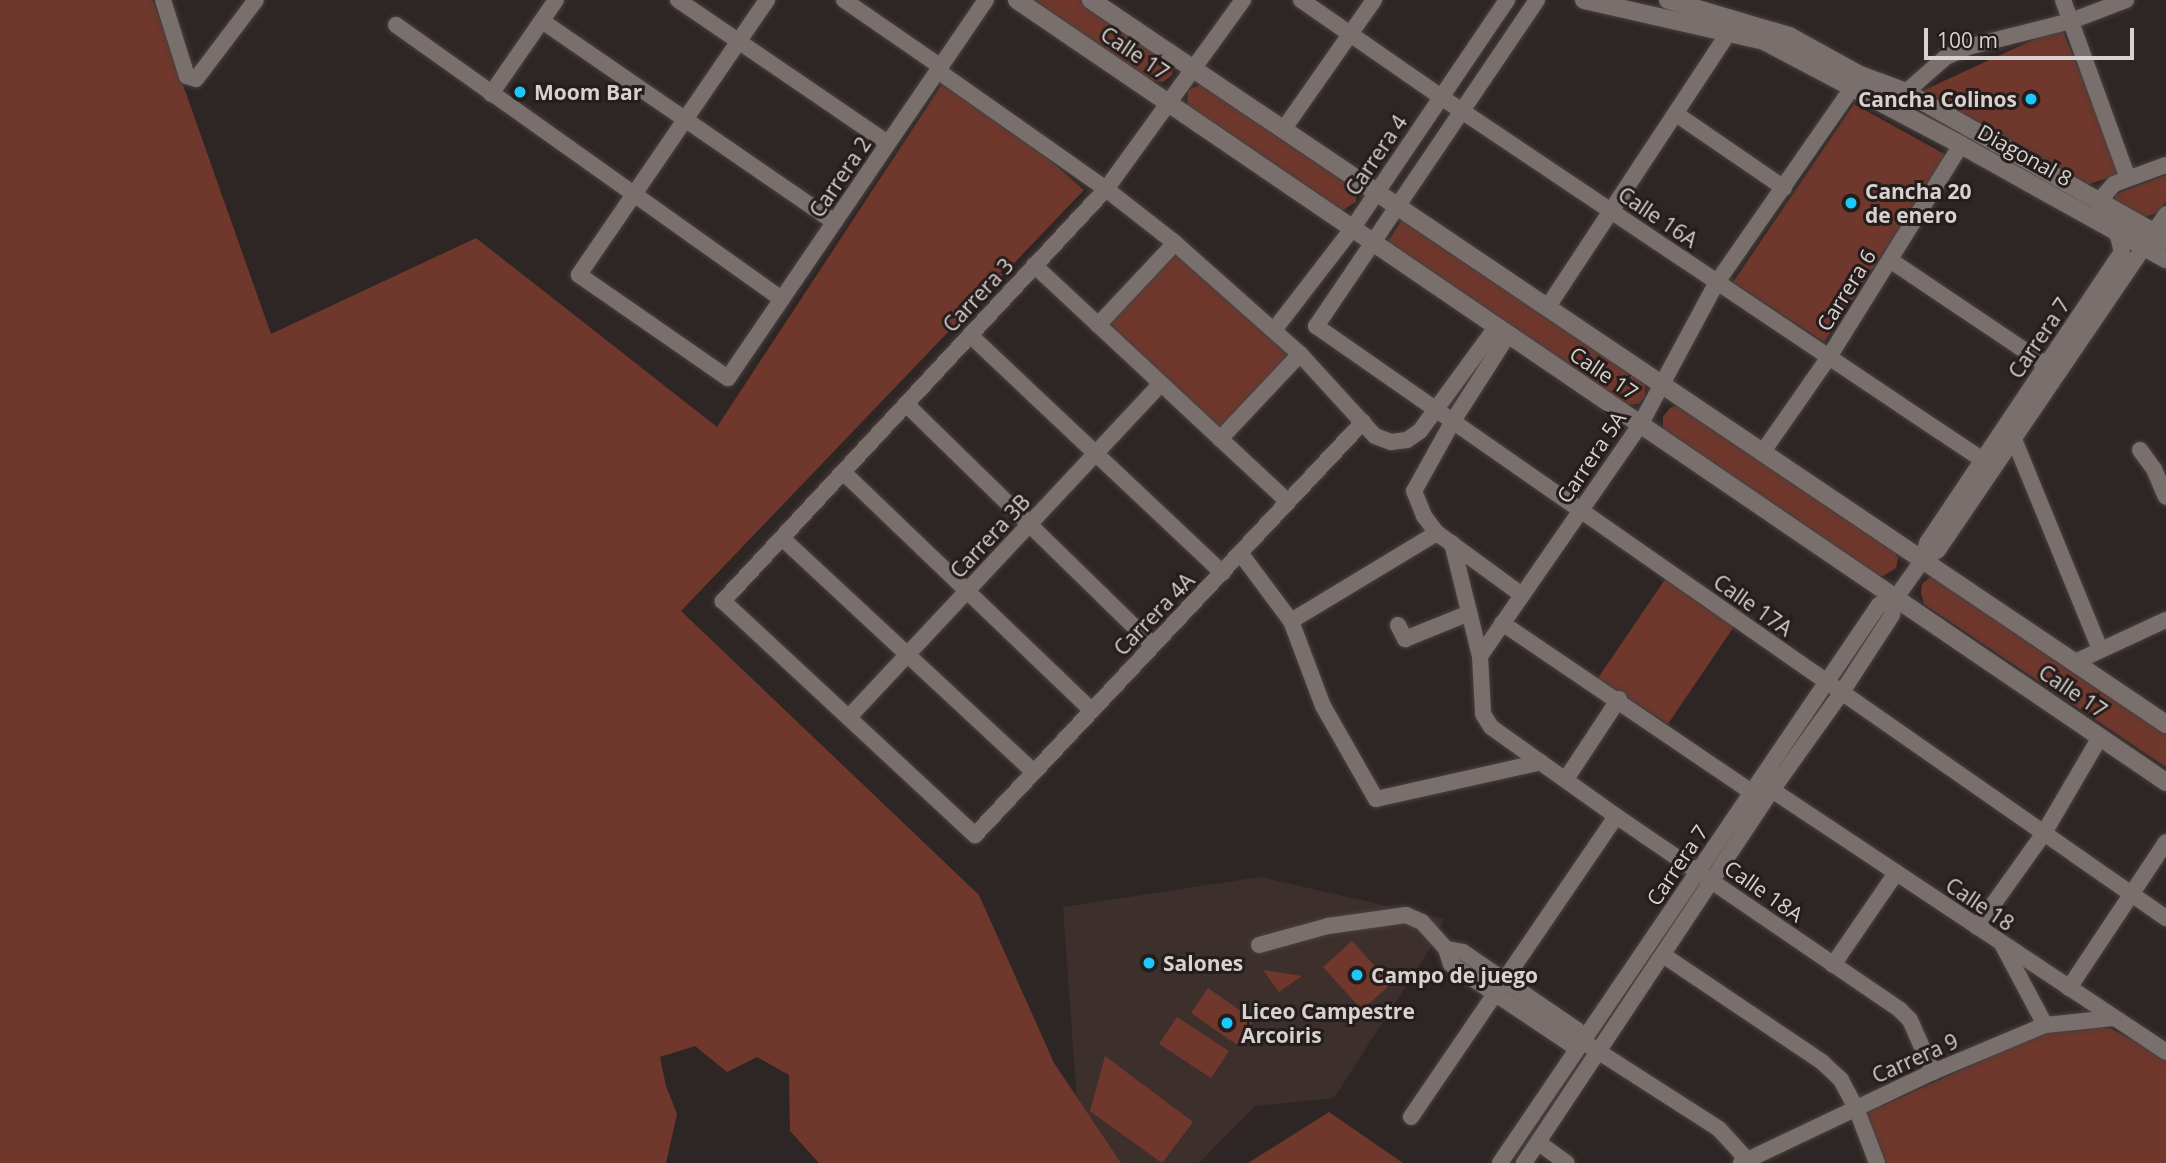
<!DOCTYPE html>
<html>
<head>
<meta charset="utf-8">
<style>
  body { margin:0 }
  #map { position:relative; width:2166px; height:1163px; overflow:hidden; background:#2e2624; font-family:"Open Sans",sans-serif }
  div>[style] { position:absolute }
  .built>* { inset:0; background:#3d2f2c }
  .green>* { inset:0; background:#70372c }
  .roads { filter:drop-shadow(0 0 2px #484140) drop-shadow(0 0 2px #484140) }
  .minor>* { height:16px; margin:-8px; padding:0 8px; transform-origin:8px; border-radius:8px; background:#79706e }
  .tertiary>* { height:18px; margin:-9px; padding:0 9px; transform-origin:9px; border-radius:9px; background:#79706e }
  .dots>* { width:19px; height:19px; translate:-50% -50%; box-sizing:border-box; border:4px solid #241d1b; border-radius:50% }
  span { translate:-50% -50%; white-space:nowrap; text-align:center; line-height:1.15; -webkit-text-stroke:6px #241d1b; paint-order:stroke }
  .street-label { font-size:21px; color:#d7d1d0 }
  .poi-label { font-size:21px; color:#d7d1d0; font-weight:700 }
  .left { translate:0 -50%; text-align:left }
  .right { translate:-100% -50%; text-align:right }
  .scale { position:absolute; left:1924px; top:28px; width:210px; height:32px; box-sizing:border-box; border:4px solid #d7d1d0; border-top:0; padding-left:9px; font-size:21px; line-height:24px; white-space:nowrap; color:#d7d1d0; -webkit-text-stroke:5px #241d1b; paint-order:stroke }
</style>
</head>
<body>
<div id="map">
  <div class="built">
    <i style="clip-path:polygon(1260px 877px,1444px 919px,1431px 947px,1334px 1098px,1255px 1106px,1199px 1163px,1115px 1163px,1078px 1117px,1063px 907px)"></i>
  </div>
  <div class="green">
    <i style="clip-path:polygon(0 0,153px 0,271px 334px,476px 238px,717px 427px,944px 81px,1007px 123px,1084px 190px,681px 611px,979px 895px,1054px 1063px,1121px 1163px,819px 1163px,790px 1131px,789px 1075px,757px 1057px,727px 1072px,695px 1046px,660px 1057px,666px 1086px,677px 1114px,666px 1163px,0 1163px)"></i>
    <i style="clip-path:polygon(1030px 0,1085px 0,1174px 65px,1172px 75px,1163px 82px,1151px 81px)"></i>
    <i style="clip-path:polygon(2061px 27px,2123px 173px,2083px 186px,1922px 91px)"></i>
    <i style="clip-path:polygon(1202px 84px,1357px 187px,1356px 202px,1343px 210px,1337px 210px,1187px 106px,1188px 90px)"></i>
    <i style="clip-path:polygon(1854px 104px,1948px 156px,1824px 342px,1733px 282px)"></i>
    <i style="clip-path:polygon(2166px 175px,2166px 202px,2157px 213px,2144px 217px,2113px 201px,2114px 195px)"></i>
    <i style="clip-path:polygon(1404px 217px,1645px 378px,1645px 397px,1638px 404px,1627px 405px,1386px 244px)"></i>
    <i style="clip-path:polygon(1173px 248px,1291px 357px,1220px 434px,1102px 325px)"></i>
    <i style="clip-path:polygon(1679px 405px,1894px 549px,1898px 558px,1896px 568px,1883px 576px,1877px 575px,1663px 430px,1663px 417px,1670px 408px)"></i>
    <i style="clip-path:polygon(1940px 575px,2166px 725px,2166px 767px,1924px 604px,1921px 593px,1922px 584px,1929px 578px)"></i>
    <i style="clip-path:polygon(1666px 578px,1735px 625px,1668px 724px,1598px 678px)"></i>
    <i style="clip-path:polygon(1352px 941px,1391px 984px,1362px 1010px,1323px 967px)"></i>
    <i style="clip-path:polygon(1263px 970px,1302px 976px,1279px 992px)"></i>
    <i style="clip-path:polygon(1208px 988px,1254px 1020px,1237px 1045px,1191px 1013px)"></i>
    <i style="clip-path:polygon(1177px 1017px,1229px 1051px,1211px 1078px,1159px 1044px)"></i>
    <i style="clip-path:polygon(2054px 1028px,2109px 1028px,2166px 1056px,2166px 1163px,1882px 1163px,1862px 1115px)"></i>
    <i style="clip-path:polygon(1105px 1056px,1193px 1122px,1162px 1163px,1090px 1111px)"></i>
    <i style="clip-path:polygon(1329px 1112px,1403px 1163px,1248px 1163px)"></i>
  </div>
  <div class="roads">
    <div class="minor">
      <i style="left:163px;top:0;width:80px;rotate:72.5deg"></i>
      <i style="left:187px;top:76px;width:9px;rotate:18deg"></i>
      <i style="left:196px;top:79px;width:99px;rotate:-52.8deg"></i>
      <i style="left:678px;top:0;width:254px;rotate:34.3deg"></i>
      <i style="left:767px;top:0;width:333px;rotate:124.4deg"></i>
      <i style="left:579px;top:275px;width:181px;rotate:34.7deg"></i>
      <i style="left:728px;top:378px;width:458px;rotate:-55.7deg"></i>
      <i style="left:844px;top:0;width:118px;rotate:34.6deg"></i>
      <i style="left:1243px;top:0;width:233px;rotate:125.9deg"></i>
      <i style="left:1106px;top:189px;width:563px;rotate:132.91deg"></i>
      <i style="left:723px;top:601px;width:344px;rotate:42.9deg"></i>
      <i style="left:975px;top:835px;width:567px;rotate:-46.79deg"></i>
      <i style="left:1301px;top:0;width:170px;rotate:34.7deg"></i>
      <i style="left:1441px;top:97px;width:665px;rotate:33.83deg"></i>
      <i style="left:1537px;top:0;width:394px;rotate:124.1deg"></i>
      <i style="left:1316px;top:326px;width:1036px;rotate:34.86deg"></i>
      <i style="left:2063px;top:0;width:190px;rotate:70deg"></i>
      <i style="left:542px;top:21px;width:355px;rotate:34.5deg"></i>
      <i style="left:396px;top:25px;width:473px;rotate:35.4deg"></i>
      <i style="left:938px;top:71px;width:205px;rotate:35.1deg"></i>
      <i style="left:1106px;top:189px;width:88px;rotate:38deg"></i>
      <i style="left:1175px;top:243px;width:167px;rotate:41.6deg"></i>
      <i style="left:1300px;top:354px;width:111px;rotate:47.6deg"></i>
      <i style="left:1375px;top:436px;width:17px;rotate:21deg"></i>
      <i style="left:1391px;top:442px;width:16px;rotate:-7deg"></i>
      <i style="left:1407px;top:440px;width:16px;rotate:-35deg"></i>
      <i style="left:1420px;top:431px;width:129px;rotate:-53.8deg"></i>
      <i style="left:1852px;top:88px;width:236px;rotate:124.8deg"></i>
      <i style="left:1717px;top:282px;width:162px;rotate:118.3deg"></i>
      <i style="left:1640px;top:425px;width:281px;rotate:124.7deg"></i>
      <i style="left:1480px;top:656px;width:58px;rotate:87deg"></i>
      <i style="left:1483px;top:714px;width:15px;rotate:58deg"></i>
      <i style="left:1491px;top:727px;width:153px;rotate:35.5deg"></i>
      <i style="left:1616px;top:816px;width:344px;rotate:34.3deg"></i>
      <i style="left:1900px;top:1010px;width:14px;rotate:45deg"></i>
      <i style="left:1910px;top:1020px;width:57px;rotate:66.1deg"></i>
      <i style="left:1906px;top:92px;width:53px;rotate:-41.2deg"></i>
      <i style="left:1946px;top:57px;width:24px;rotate:-24deg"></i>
      <i style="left:1968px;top:47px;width:106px;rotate:-14.2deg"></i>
      <i style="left:2071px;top:21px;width:59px;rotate:-20.9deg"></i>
      <i style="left:491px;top:94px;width:114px;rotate:-55.3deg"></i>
      <i style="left:1676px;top:114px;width:131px;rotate:34.4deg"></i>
      <i style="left:1283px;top:130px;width:159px;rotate:-55deg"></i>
      <i style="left:1890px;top:260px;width:197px;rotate:33.9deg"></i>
      <i style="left:1034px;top:265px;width:347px;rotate:43deg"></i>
      <i style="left:1547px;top:308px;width:327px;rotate:-56.6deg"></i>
      <i style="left:1727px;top:35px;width:13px;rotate:-67deg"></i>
      <i style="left:1098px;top:325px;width:112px;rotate:-46.8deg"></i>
      <i style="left:1274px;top:330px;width:128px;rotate:-52.3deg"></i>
      <i style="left:1352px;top:229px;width:277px;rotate:-55.9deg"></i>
      <i style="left:970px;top:335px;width:347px;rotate:43.3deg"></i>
      <i style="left:1508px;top:335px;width:102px;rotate:122.6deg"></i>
      <i style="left:1453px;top:421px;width:80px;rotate:119.1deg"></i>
      <i style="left:1414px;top:491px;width:27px;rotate:68deg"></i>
      <i style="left:1424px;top:516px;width:21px;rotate:53deg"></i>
      <i style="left:1437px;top:533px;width:105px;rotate:36.1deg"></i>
      <i style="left:906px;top:404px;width:345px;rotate:44.3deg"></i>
      <i style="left:2013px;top:437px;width:229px;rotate:67.7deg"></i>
      <i style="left:1220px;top:439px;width:117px;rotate:-46.7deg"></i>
      <i style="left:2140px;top:450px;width:24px;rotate:54deg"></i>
      <i style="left:2154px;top:469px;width:30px;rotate:67deg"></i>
      <i style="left:1762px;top:453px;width:117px;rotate:-55.1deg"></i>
      <i style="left:1829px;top:357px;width:250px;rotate:-58.1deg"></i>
      <i style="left:843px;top:472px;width:345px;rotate:43.8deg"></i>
      <i style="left:782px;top:538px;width:344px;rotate:42.9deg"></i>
      <i style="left:1452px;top:543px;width:116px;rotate:76.1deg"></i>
      <i style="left:1241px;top:554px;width:84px;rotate:53.3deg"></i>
      <i style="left:1291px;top:621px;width:91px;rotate:69.4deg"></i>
      <i style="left:1323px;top:706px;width:107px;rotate:60.3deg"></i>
      <i style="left:1376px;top:799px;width:169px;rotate:-12.6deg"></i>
      <i style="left:1922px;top:561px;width:19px;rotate:-74deg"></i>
      <i style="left:1927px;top:543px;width:350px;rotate:-56.2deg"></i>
      <i style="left:2122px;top:252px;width:16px;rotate:-104deg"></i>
      <i style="left:2118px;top:236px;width:26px;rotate:-129deg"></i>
      <i style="left:2102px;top:216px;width:22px;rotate:-82deg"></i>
      <i style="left:2105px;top:194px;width:13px;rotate:-48deg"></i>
      <i style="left:2114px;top:184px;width:55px;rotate:-20.1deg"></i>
      <i style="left:1291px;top:621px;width:170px;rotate:-31.1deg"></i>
      <i style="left:1502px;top:623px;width:302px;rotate:34.1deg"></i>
      <i style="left:1398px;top:625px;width:16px;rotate:63deg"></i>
      <i style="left:1405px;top:639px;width:69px;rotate:-22.1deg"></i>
      <i style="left:2075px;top:662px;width:100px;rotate:-24.8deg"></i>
      <i style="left:849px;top:717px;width:456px;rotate:-46.9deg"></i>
      <i style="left:1566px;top:779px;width:96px;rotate:-56.5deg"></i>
      <i style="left:1772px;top:790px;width:473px;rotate:33.6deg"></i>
      <i style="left:1977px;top:927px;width:115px;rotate:-54.5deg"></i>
      <i style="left:2044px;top:833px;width:111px;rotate:-59.7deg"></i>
      <i style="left:2002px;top:944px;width:92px;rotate:62deg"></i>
      <i style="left:1259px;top:945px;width:72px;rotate:-15.4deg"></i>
      <i style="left:1328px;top:926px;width:79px;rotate:-8deg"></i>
      <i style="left:1406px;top:915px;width:17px;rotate:24deg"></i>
      <i style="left:1422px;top:922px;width:36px;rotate:48deg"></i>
      <i style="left:1446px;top:949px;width:16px;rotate:72deg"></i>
      <i style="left:1451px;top:964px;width:142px;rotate:33.8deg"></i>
      <i style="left:1569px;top:1043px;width:13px;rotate:-9deg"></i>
      <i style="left:1446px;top:949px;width:17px;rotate:10deg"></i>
      <i style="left:1463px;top:952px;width:138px;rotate:34.4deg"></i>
      <i style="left:1577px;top:1030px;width:12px;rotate:66deg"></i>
      <i style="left:1582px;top:1041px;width:163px;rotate:32.7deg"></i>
      <i style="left:1719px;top:1129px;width:46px;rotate:47.6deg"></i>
      <i style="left:1663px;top:955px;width:192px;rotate:33.9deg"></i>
      <i style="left:1822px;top:1062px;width:26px;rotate:43deg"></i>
      <i style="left:1841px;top:1080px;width:32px;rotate:62deg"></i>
      <i style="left:1856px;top:1108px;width:59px;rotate:69.1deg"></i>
      <i style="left:1833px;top:965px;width:112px;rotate:-55.6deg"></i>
      <i style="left:2069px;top:988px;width:175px;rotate:-56.4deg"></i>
      <i style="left:1411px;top:1117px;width:364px;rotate:-55.7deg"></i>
      <i style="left:1539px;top:1143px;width:34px;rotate:36deg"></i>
      <i style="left:1500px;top:1163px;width:675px;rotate:-55.82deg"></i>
      <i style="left:1879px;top:605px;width:17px;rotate:-21deg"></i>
      <i style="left:1524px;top:1163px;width:448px;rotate:-56.4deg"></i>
      <i style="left:1772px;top:790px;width:120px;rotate:-54.5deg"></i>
      <i style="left:1842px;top:692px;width:92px;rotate:-57deg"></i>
      <i style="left:1892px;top:615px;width:16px;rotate:-79deg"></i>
      <i style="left:1895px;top:599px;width:47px;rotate:-54.6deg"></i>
      <i style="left:1922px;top:561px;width:19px;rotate:-35deg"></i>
      <i style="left:1938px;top:550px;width:406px;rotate:-55.8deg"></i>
      <i style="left:1741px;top:1163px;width:212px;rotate:-25.4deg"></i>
      <i style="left:1933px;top:1072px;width:121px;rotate:-22.8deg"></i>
      <i style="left:2045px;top:1025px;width:69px;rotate:-5.8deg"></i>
    </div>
    <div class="tertiary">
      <i style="left:1017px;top:0;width:1390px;rotate:34.24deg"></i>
      <i style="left:1091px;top:0;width:1296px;rotate:33.96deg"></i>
      <i style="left:1584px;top:0;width:185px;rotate:12.8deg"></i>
      <i style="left:1764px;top:41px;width:223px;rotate:27.8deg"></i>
      <i style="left:1961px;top:145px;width:235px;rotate:29.1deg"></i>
      <i style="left:1668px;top:0;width:126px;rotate:16.6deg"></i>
      <i style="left:1789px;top:36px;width:81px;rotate:28.8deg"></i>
      <i style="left:1860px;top:75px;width:49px;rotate:20.3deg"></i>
      <i style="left:1906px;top:92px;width:299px;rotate:29.5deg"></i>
    </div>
  </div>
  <div class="dots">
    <i style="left:520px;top:92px;background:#1dc9fc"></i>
    <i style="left:2031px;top:99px;background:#1dc9fc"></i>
    <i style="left:1851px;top:203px;background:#1dc9fc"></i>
    <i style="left:1149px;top:963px;background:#1dc9fc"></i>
    <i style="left:1357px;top:975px;background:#1dc9fc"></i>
    <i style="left:1227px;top:1023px;background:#1dc9fc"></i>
  </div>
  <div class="street-label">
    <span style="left:1135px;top:53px;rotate:34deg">Calle 17</span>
    <span style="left:1376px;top:155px;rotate:-56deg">Carrera 4</span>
    <span style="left:2025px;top:155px;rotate:29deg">Diagonal 8</span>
    <span style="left:840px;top:177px;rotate:-56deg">Carrera 2</span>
    <span style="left:1658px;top:217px;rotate:34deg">Calle 16A</span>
    <span style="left:1846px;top:290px;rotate:-58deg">Carrera 6</span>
    <span style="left:978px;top:295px;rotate:-47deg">Carrera 3</span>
    <span style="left:2039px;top:338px;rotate:-56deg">Carrera 7</span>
    <span style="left:1604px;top:373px;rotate:34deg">Calle 17</span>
    <span style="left:1591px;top:457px;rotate:-56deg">Carrera 5A</span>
    <span style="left:990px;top:536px;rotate:-47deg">Carrera 3B</span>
    <span style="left:1753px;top:605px;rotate:35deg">Calle 17A</span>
    <span style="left:1154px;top:614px;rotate:-46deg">Carrera 4A</span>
    <span style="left:2073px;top:691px;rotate:34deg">Calle 17</span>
    <span style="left:1677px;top:865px;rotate:-56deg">Carrera 7</span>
    <span style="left:1764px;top:891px;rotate:35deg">Calle 18A</span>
    <span style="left:1980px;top:904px;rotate:34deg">Calle 18</span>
    <span style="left:1915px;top:1058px;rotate:-24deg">Carrera 9</span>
  </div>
  <div class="poi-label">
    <span class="left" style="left:534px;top:92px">Moom Bar</span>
    <span class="right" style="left:2017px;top:99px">Cancha Colinos</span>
    <span class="left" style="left:1865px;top:203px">Cancha 20<br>de enero</span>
    <span class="left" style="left:1163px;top:963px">Salones</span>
    <span class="left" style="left:1371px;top:975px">Campo de juego</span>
    <span class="left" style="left:1241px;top:1023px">Liceo Campestre<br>Arcoiris</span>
  </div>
  <div class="scale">100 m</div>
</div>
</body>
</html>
